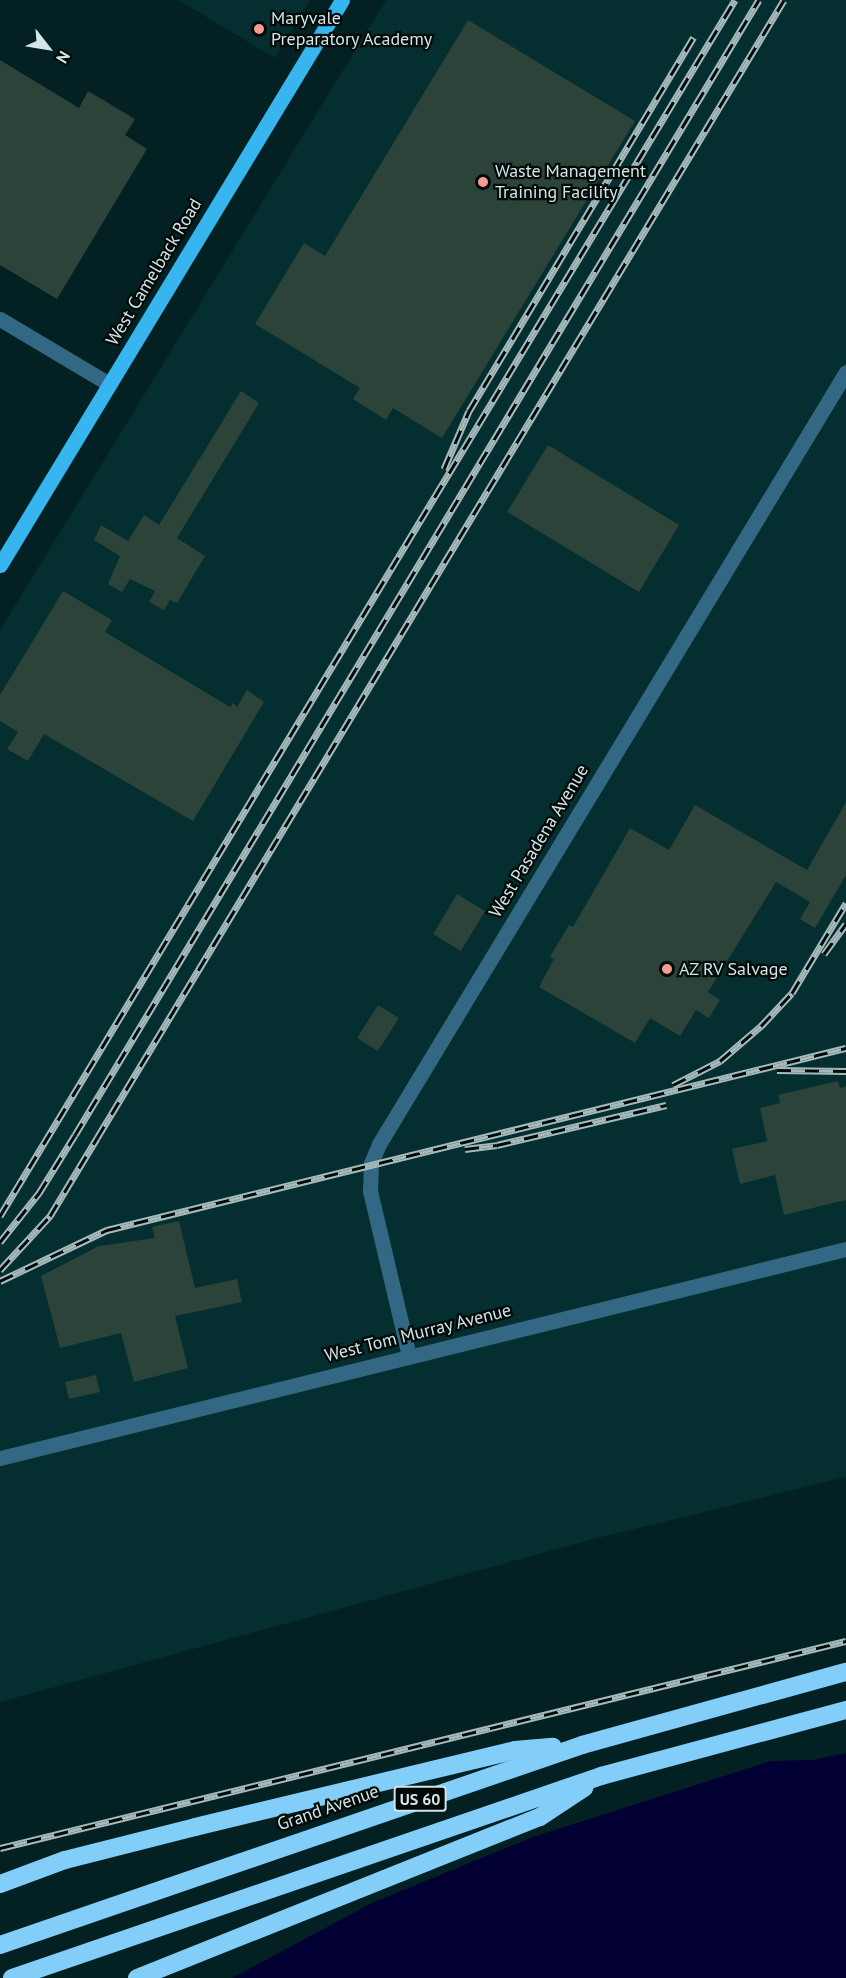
<!DOCTYPE html>
<html>
<head>
<meta charset="utf-8">
<style>
  body { margin:0 }
  #map { position:relative; width:846px; height:1978px; overflow:hidden; background:#032123; font-family:"PT Sans",sans-serif }
  div>[style] { position:absolute }
  .built>* { inset:0; background:#042e30 }
  .water>* { inset:0; background:#020032 }
  .building>* { inset:0; background:#2b4338 }
  .minor>* { height:15px; margin:-7.5px; padding:0 7.5px; transform-origin:7.5px; border-radius:7.5px; background:#336884 }
  .major>* { height:15px; margin:-7.5px; padding:0 7.5px; transform-origin:7.5px; border-radius:7.5px; background:#36b5ef }
  .highway>* { height:18px; margin:-9px; padding:0 9px; transform-origin:9px; border-radius:9px; background:#82cef8 }
  .rail>* { height:7px; margin-top:-3.5px; transform-origin:0; background:repeating-linear-gradient(90deg,#010909 0 14px,#a6babb 0 28px); box-sizing:border-box; border-block:2px solid #a6babb }
  .dots>* { width:16px; height:16px; translate:-50% -50%; box-sizing:border-box; border:3px solid #010909; border-radius:50% }
  span { translate:-50% -50%; white-space:nowrap; text-align:center; line-height:1.15; -webkit-text-stroke:4.5px #010909; paint-order:stroke }
  .shield-label span { padding:2px 4px; background:#010909; border:2px solid; border-radius:4px; -webkit-text-stroke-width:0 }
  .shield-label { font-size:16px; color:#d4e5e6; font-weight:700 }
  .poi-label { font-size:18px; color:#d4e5e6 }
  .left { translate:0 -50%; text-align:left }
  .street-label { font-size:18px; color:#d4e5e6 }
  .north { position:absolute; left:18px; top:18px; width:60px; height:60px; -webkit-text-stroke:4px #010909; paint-order:stroke; rotate:121deg; font-size:16px; font-weight:700; line-height:24px; text-align:center; color:#d4e5e6 }
  .north::after { content:''; display:block; margin:auto; width:21px; height:27px; background:#d4e5e6; clip-path:polygon(50% 0,100% 100%,50% 72%,0 100%) }
</style>
</head>
<body>
<div id="map">
  <div class="built">
    <i style="clip-path:polygon(178px 0,310px 0,275px 58px)"></i>
    <i style="clip-path:polygon(386px 0,846px 0,846px 1477px,586px 1541px,0 1702px,0 630px)"></i>
  </div>
  <div class="water">
    <i style="clip-path:polygon(846px 1753px,846px 1978px,232px 1978px,374px 1902px,533px 1837px,771px 1761px,813px 1760px)"></i>
  </div>
  <div class="building">
    <i style="clip-path:polygon(468px 20px,635px 121px,442px 438px,393px 408px,386px 420px,353px 399px,360px 388px,255px 324px,304px 243px,325px 256px)"></i>
    <i style="clip-path:polygon(0 60px,79px 108px,88px 91px,135px 119px,125px 135px,147px 149px,57px 299px,0 265px)"></i>
    <i style="clip-path:polygon(241px 391px,259px 403px,177px 538px,205px 556px,177px 603px,170px 600px,164px 610px,149px 602px,155px 591px,130px 579px,122px 592px,108px 584px,120px 556px,94px 540px,101px 525px,128px 541px,144px 515px,159px 525px)"></i>
    <i style="clip-path:polygon(548px 445px,679px 525px,639px 592px,507px 512px)"></i>
    <i style="clip-path:polygon(63px 591px,112px 620px,105px 632px,230px 707px,233px 703px,237px 707px,247px 690px,264px 702px,193px 821px,44px 734px,28px 761px,7px 749px,18px 732px,0 721px,0 695px)"></i>
    <i style="clip-path:polygon(846px 802px,846px 875px,815px 928px,800px 919px,810px 902px,776px 882px,708px 992px,720px 1000px,709px 1018px,696px 1010px,680px 1036px,650px 1018px,635px 1043px,539px 987px,554px 959px,550px 957px,569px 925px,573px 927px,630px 828px,669px 850px,695px 805px,807px 870px)"></i>
    <i style="clip-path:polygon(457px 894px,485px 911px,461px 951px,433px 934px)"></i>
    <i style="clip-path:polygon(378px 1005px,399px 1018px,378px 1051px,357px 1038px)"></i>
    <i style="clip-path:polygon(838px 1081px,840px 1088px,846px 1086px,846px 1200px,784px 1215px,775px 1175px,740px 1184px,732px 1149px,767px 1141px,760px 1108px,780px 1103px,778px 1095px)"></i>
    <i style="clip-path:polygon(179px 1221px,195px 1288px,237px 1279px,242px 1302px,175px 1316px,188px 1368px,134px 1382px,121px 1333px,60px 1348px,41px 1276px,99px 1246px,155px 1238px,152px 1227px)"></i>
    <i style="clip-path:polygon(96px 1375px,100px 1392px,69px 1399px,65px 1382px)"></i>
  </div>
  <div class="minor">
    <i style="left:0;top:319px;width:127px;rotate:30.8deg"></i>
    <i style="left:409px;top:1356px;width:170px;rotate:-103.3deg"></i>
    <i style="left:370px;top:1191px;width:28px;rotate:-88deg"></i>
    <i style="left:371px;top:1163px;width:21px;rotate:-67deg"></i>
    <i style="left:379px;top:1144px;width:902px;rotate:-58.83deg"></i>
    <i style="left:0;top:1458px;width:871px;rotate:-13.88deg"></i>
  </div>
  <div class="major">
    <i style="left:0;top:565px;width:660px;rotate:-58.81deg"></i>
  </div>
  <div class="highway">
    <i style="left:0;top:1884px;width:69px;rotate:-20.3deg"></i>
    <i style="left:65px;top:1860px;width:134px;rotate:-14.2deg"></i>
    <i style="left:195px;top:1827px;width:329px;rotate:-13.5deg"></i>
    <i style="left:515px;top:1750px;width:38px;rotate:-5deg"></i>
    <i style="left:0;top:1945px;width:615px;rotate:-18.96deg"></i>
    <i style="left:582px;top:1745px;width:274px;rotate:-15.5deg"></i>
    <i style="left:12px;top:1978px;width:623px;rotate:-18.93deg"></i>
    <i style="left:601px;top:1776px;width:254px;rotate:-15.1deg"></i>
    <i style="left:137px;top:1978px;width:434px;rotate:-21.8deg"></i>
    <i style="left:540px;top:1817px;width:53px;rotate:-33.4deg"></i>
  </div>
  <div class="rail">
    <i style="left:444px;top:469px;width:63px;rotate:-66.7deg"></i>
    <i style="left:469px;top:411px;width:436px;rotate:-59deg"></i>
    <i style="left:824px;top:954px;width:37px;rotate:-54deg"></i>
    <i style="left:777px;top:1070px;width:69px;rotate:0.8deg"></i>
    <i style="left:673px;top:1085px;width:53px;rotate:-27.1deg"></i>
    <i style="left:720px;top:1061px;width:54px;rotate:-40.5deg"></i>
    <i style="left:761px;top:1026px;width:45px;rotate:-46.8deg"></i>
    <i style="left:792px;top:993px;width:105px;rotate:-59deg"></i>
    <i style="left:465px;top:1149px;width:32px;rotate:-7deg"></i>
    <i style="left:497px;top:1145px;width:174px;rotate:-13.3deg"></i>
    <i style="left:0;top:1216px;width:1421px;rotate:-58.85deg"></i>
    <i style="left:0;top:1242px;width:63px;rotate:-51.5deg"></i>
    <i style="left:39px;top:1193px;width:68px;rotate:-58.2deg"></i>
    <i style="left:75px;top:1135px;width:1325px;rotate:-58.93deg"></i>
    <i style="left:0;top:1270px;width:74px;rotate:-47.2deg"></i>
    <i style="left:50px;top:1216px;width:91px;rotate:-58.9deg"></i>
    <i style="left:97px;top:1138px;width:1329px;rotate:-58.88deg"></i>
    <i style="left:0;top:1281px;width:119px;rotate:-25.5deg"></i>
    <i style="left:107px;top:1230px;width:761px;rotate:-13.84deg"></i>
    <i style="left:0;top:1848px;width:871px;rotate:-13.75deg"></i>
  </div>
  <div class="dots">
    <i style="left:259px;top:29px;background:#f59c90"></i>
    <i style="left:483px;top:182px;background:#f59c90"></i>
    <i style="left:667px;top:969px;background:#f59c90"></i>
  </div>
  <div class="shield-label">
    <span style="left:420px;top:1799px">US 60</span>
  </div>
  <div class="poi-label">
    <span class="left" style="left:271px;top:29px">Maryvale<br>Preparatory Academy</span>
    <span class="left" style="left:495px;top:182px">Waste Management<br>Training Facility</span>
    <span class="left" style="left:679px;top:969px">AZ RV Salvage</span>
  </div>
  <div class="street-label">
    <span style="left:154px;top:272px;rotate:-59deg">West Camelback Road</span>
    <span style="left:539px;top:841px;rotate:-59deg">West Pasadena Avenue</span>
    <span style="left:418px;top:1333px;rotate:-14deg">West Tom Murray Avenue</span>
    <span style="left:328px;top:1808px;rotate:-19deg">Grand Avenue</span>
  </div>
  <div class="north">N</div>
</div>
</body>
</html>
